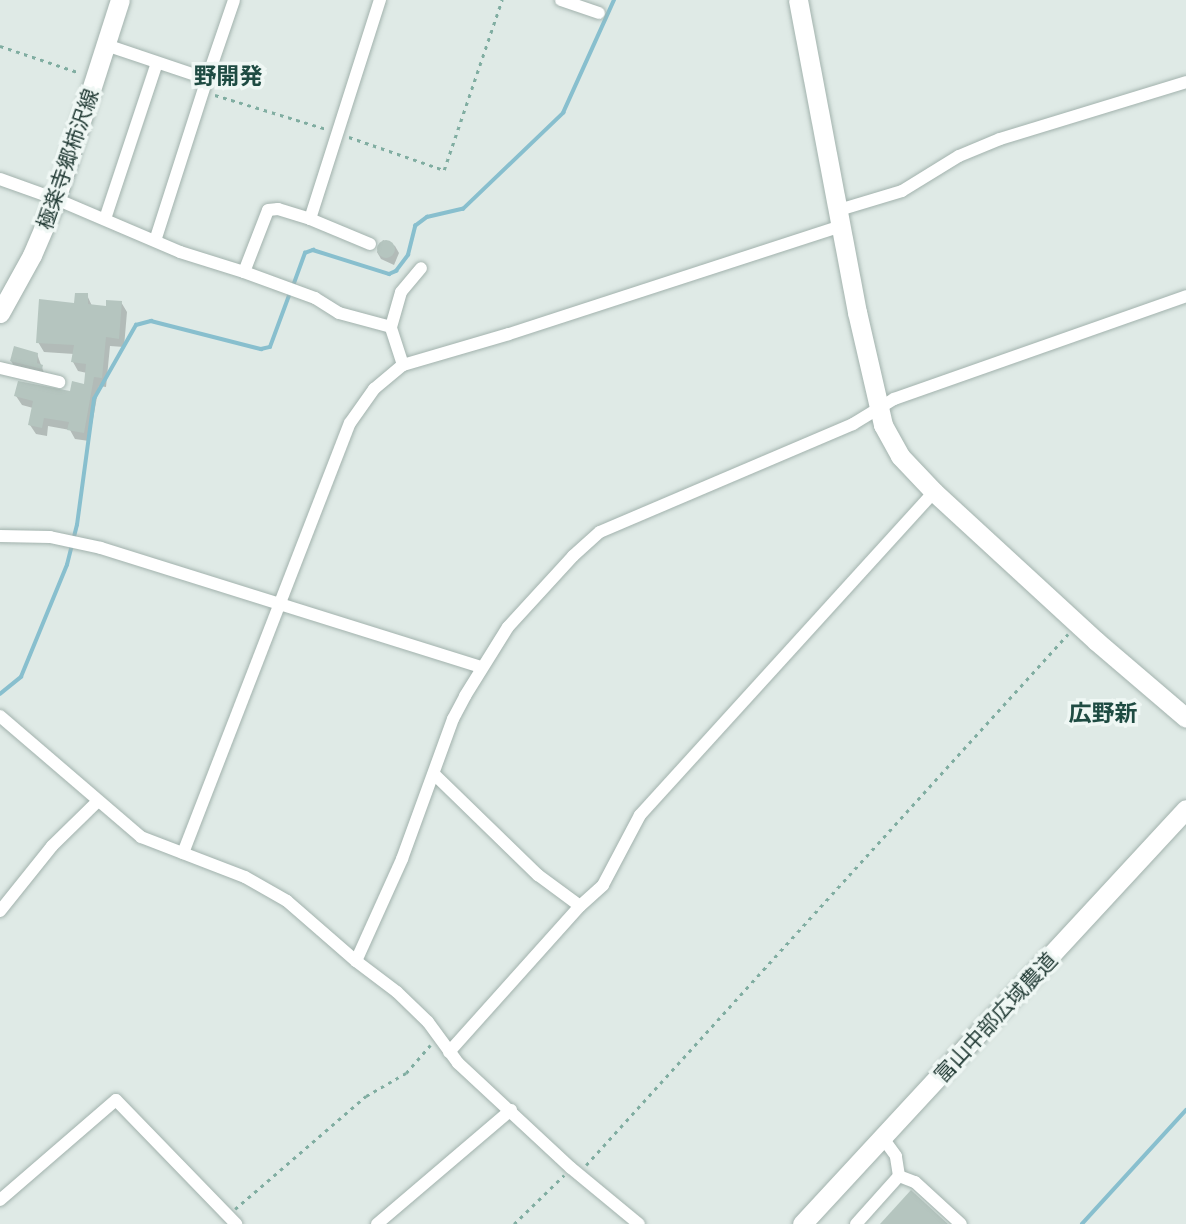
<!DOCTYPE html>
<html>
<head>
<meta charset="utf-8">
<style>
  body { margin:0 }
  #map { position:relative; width:1186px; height:1224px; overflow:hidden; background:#dfeae6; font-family:Commissioner,"Noto Sans JP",sans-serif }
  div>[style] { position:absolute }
  .shadow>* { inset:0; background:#0003 }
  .stream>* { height:3.5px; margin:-1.75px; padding:0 1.75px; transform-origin:1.75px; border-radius:1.75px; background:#88bfce }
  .building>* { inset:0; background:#b5c5bf }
  .round { border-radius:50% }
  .path>* { height:2.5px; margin-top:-1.25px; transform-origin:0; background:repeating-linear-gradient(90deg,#80ada1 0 3.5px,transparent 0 8.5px) }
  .roads { filter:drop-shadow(0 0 2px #a2b2ad) drop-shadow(0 0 2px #a2b2ad) }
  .street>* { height:12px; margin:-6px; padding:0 6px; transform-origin:6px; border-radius:6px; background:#fff }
  .secondary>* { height:19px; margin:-9.5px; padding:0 9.5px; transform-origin:9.5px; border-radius:9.5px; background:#fff }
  span { translate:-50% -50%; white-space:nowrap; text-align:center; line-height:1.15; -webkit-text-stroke:7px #eff7f4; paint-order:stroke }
  .street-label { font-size:21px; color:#213a34 }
  .neighbourhood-label { font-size:23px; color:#1e4b42; font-weight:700 }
</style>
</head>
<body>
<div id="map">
  <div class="shadow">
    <i style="clip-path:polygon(383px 240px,395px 246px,399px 253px,394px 265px,381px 259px,377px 252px)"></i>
    <i style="clip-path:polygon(87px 295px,92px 306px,108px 308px,121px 302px,127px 312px,124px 347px,110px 346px,106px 387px,99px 386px,89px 441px,75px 439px,70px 430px,48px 426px,47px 436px,36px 434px,30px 425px,33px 408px,22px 405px,16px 396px,71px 393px,85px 386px,87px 373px,78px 371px,73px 362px,74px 354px,44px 352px,38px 342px)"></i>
    <i style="clip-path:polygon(37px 354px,44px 373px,14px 366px,11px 361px)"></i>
  </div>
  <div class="stream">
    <i style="left:293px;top:286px;width:35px;rotate:-70deg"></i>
    <i style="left:305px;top:253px;width:9px;rotate:-21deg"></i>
    <i style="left:313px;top:250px;width:80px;rotate:17.5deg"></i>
    <i style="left:389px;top:274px;width:8px;rotate:-23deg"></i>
    <i style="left:396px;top:271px;width:20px;rotate:-53deg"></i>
    <i style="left:408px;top:255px;width:30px;rotate:-76deg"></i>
    <i style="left:415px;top:226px;width:15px;rotate:-37deg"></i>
    <i style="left:427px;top:217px;width:37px;rotate:-13deg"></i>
    <i style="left:463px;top:209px;width:139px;rotate:-43.8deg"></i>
    <i style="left:563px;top:113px;width:124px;rotate:-65.7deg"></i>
    <i style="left:0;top:694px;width:27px;rotate:-39deg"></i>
    <i style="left:21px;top:677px;width:121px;rotate:-67.7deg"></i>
    <i style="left:67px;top:565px;width:41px;rotate:-76deg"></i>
    <i style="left:77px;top:525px;width:127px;rotate:-82.3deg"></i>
    <i style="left:94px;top:399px;width:85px;rotate:-60.4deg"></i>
    <i style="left:136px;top:325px;width:16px;rotate:-15deg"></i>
    <i style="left:151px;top:321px;width:114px;rotate:14.3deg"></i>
    <i style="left:261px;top:349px;width:9px;rotate:-13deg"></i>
    <i style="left:270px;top:347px;width:58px;rotate:-69.7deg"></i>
    <i style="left:1082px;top:1224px;width:154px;rotate:-47.6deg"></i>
  </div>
  <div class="building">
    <i class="round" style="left:377px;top:240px;width:18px;height:18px"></i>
    <i style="clip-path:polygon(75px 293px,88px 293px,88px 304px,106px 306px,106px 300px,122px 301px,119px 339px,106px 337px,102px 378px,94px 377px,84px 433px,67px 430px,69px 422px,44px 418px,42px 428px,28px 425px,33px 401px,14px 396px,18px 381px,70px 391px,72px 381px,84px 384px,86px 364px,71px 362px,74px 345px,36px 343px,39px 299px,74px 303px)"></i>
    <i style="clip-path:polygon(14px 346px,38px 353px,37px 363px,43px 365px,42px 369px,10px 361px)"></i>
    <i style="clip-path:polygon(911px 1190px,948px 1224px,880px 1224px)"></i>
  </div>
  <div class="path">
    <i style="left:0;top:46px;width:84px;rotate:18.6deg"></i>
    <i style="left:215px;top:95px;width:116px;rotate:17deg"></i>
    <i style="left:349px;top:137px;width:101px;rotate:19.2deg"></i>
    <i style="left:444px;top:170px;width:180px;rotate:-71.2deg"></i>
    <i style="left:586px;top:1165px;width:717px;rotate:-47.77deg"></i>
    <i style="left:235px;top:1209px;width:173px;rotate:-40.8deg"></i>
    <i style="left:366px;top:1096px;width:46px;rotate:-29.9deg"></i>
    <i style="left:406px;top:1073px;width:37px;rotate:-49deg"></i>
    <i style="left:514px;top:1224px;width:70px;rotate:-44.4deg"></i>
  </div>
  <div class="roads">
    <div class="street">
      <i style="left:561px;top:0;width:40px;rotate:18.9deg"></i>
      <i style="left:106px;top:45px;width:107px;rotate:18.6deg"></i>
      <i style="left:207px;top:79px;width:170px;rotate:107.8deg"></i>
      <i style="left:207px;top:79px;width:83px;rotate:-71.1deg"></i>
      <i style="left:0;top:179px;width:59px;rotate:19.7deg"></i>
      <i style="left:56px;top:199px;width:135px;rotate:23.1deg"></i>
      <i style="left:180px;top:252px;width:67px;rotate:17.4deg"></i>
      <i style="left:244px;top:272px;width:66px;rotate:-68.8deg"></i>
      <i style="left:268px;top:210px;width:10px;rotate:-6deg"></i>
      <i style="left:278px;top:209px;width:34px;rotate:17deg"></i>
      <i style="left:310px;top:219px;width:230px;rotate:-72.3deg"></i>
      <i style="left:839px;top:210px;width:66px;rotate:-16.8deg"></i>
      <i style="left:902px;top:191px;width:67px;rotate:-31.6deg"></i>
      <i style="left:959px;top:156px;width:44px;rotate:-22.5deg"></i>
      <i style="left:1000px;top:139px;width:195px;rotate:-17deg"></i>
      <i style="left:105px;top:219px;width:164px;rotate:-71.6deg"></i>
      <i style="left:310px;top:219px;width:65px;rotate:22.6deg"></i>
      <i style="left:244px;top:272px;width:76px;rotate:20.1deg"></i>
      <i style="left:315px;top:298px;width:28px;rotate:32deg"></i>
      <i style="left:339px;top:313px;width:54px;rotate:15.1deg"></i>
      <i style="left:403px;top:365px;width:40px;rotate:-108deg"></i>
      <i style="left:391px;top:327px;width:36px;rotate:-74deg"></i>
      <i style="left:401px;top:292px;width:31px;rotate:-50deg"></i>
      <i style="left:0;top:368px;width:61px;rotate:13.3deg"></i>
      <i style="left:0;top:536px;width:50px;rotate:1.1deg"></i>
      <i style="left:50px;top:537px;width:52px;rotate:12.2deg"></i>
      <i style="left:101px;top:548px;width:398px;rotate:17.4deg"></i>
      <i style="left:0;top:716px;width:186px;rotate:40.6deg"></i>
      <i style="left:141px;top:837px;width:111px;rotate:21deg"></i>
      <i style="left:245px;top:877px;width:48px;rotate:29.7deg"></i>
      <i style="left:287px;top:901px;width:91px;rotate:41deg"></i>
      <i style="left:356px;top:961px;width:51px;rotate:37.1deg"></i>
      <i style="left:397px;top:992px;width:43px;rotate:44.1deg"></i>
      <i style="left:428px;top:1022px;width:51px;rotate:53.8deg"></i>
      <i style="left:458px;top:1063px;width:154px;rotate:42.9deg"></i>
      <i style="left:571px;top:1168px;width:88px;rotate:39.5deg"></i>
      <i style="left:435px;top:775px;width:144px;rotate:44.2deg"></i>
      <i style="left:538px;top:875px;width:52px;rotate:36.4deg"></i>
      <i style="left:580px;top:906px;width:31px;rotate:-42deg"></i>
      <i style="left:603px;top:885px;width:79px;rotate:-62.1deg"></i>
      <i style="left:640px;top:815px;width:437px;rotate:-47.7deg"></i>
      <i style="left:183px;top:853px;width:461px;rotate:-68.8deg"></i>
      <i style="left:350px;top:423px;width:42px;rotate:-54.8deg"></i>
      <i style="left:374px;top:389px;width:38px;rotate:-40deg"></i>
      <i style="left:403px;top:365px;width:110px;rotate:-16.3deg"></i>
      <i style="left:509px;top:334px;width:349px;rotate:-18deg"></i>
      <i style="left:0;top:911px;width:83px;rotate:-51.3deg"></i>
      <i style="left:52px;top:846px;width:64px;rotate:-44.4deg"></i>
      <i style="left:356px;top:961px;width:112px;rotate:-65.7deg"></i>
      <i style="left:402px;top:859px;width:149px;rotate:-70deg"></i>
      <i style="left:453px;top:719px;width:26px;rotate:-62deg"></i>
      <i style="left:465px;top:696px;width:81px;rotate:-58.1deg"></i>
      <i style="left:508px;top:627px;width:96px;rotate:-47.5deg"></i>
      <i style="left:573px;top:556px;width:36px;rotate:-42deg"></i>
      <i style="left:600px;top:532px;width:275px;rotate:-23.1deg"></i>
      <i style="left:853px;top:424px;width:48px;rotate:-31.4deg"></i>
      <i style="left:894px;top:399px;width:310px;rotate:-19.4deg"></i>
      <i style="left:449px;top:1052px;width:196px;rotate:-48.1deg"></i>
      <i style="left:899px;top:1176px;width:17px;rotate:21deg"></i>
      <i style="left:915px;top:1182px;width:62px;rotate:42.4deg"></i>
      <i style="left:0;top:1200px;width:153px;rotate:-40.8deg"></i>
      <i style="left:116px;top:1100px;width:173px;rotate:45.9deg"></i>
      <i style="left:377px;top:1224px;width:176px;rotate:-40.4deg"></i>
      <i style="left:856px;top:1224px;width:64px;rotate:-48.1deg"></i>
      <i style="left:899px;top:1176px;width:20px;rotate:-99deg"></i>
      <i style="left:896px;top:1156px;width:22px;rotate:-126deg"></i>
    </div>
    <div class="secondary">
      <i style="left:798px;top:0;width:318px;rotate:79.3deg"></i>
      <i style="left:857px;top:312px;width:116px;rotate:77deg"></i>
      <i style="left:883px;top:425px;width:35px;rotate:61deg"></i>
      <i style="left:900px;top:456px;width:50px;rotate:46.6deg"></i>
      <i style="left:934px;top:492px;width:220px;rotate:42.6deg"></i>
      <i style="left:1096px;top:641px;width:118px;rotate:40.5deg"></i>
      <i style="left:0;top:313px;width:66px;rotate:-61.1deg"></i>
      <i style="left:32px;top:255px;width:61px;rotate:-66.8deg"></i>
      <i style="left:56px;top:199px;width:209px;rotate:-72.2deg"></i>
      <i style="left:802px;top:1224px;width:565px;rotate:-47.22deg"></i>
    </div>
  </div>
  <div class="street-label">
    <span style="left:67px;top:159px;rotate:-71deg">極楽寺郷柿沢線</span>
    <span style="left:995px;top:1017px;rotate:-47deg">富山中部広域農道</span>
  </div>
  <div class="neighbourhood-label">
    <span style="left:228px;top:75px">野開発</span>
    <span style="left:1103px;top:712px">広野新</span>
  </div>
</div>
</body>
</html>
